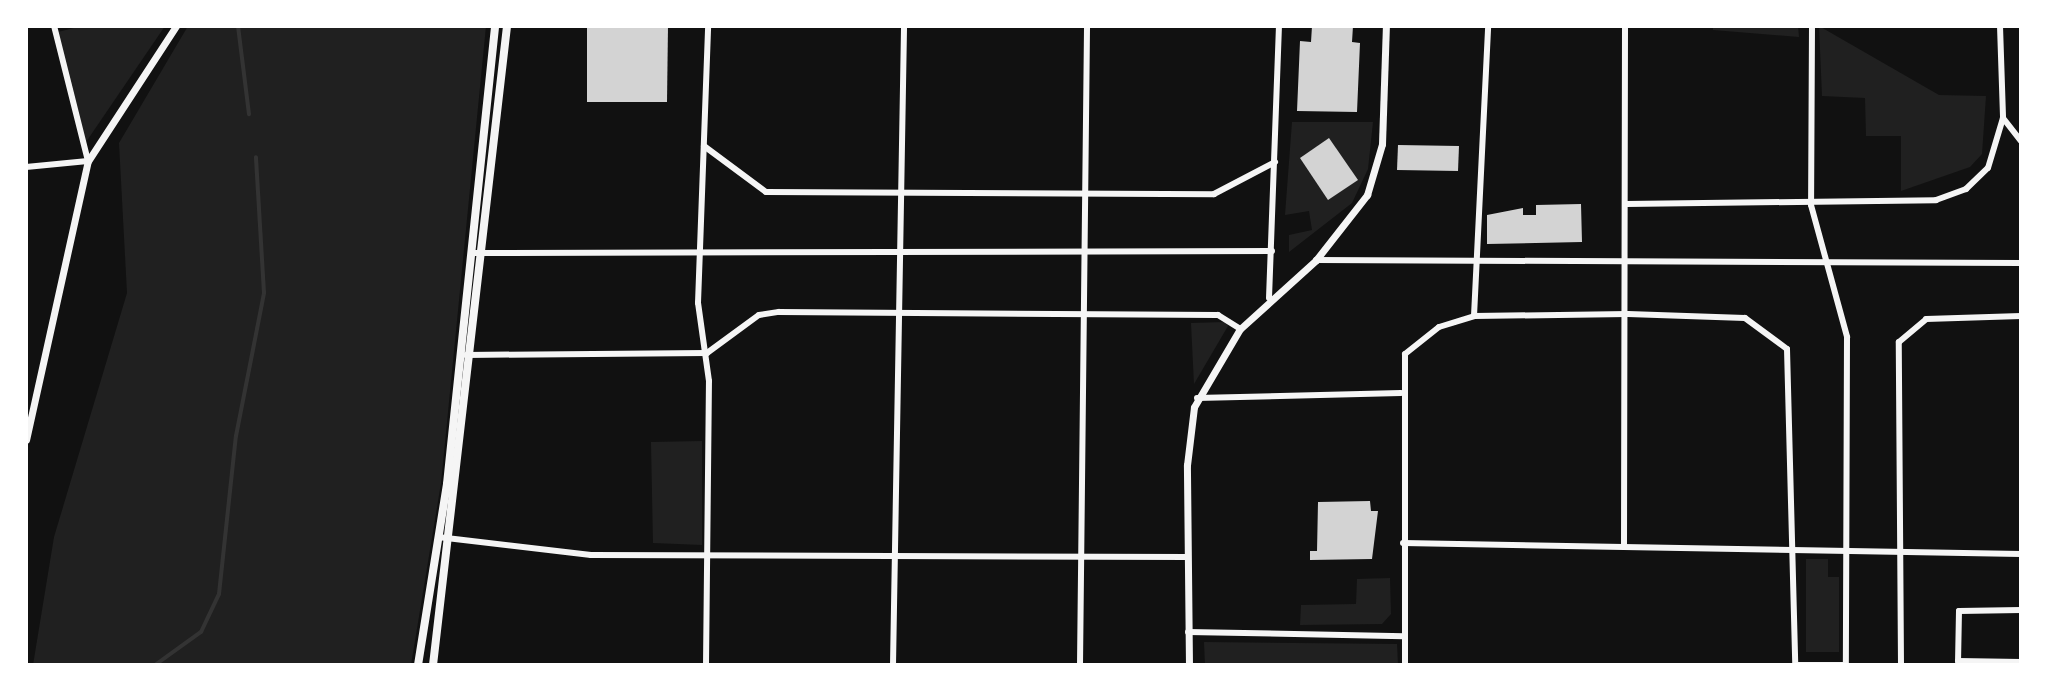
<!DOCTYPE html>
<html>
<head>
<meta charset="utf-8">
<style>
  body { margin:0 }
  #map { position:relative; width:2047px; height:691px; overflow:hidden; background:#111; font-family:"Noto Sans",sans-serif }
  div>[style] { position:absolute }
  .green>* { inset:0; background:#202020 }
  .stream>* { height:4px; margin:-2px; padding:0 2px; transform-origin:2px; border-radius:2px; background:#333 }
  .building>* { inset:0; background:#d3d3d3 }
  .minor>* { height:6px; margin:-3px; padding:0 3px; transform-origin:3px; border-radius:3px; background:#f5f5f5 }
  .tertiary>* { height:7px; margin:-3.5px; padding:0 3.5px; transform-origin:3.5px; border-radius:3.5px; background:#f5f5f5 }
  .secondary>* { height:8px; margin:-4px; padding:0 4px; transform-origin:4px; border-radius:4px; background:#f5f5f5 }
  span { translate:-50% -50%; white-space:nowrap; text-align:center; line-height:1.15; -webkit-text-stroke:6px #fff; paint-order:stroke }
  .frame { position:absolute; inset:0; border:28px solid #fff; pointer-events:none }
</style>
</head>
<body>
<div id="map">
  <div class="green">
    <i style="clip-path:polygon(82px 26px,165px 26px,84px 145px,58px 32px)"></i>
    <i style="clip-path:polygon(188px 26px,486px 26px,441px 483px,411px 665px,33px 665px,54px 537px,127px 293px,119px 143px)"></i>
    <i style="clip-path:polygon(1713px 26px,1798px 26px,1799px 37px,1713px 30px)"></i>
    <i style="clip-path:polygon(1819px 26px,1939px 95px,1986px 96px,1982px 154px,1970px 167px,1901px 191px,1901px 136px,1866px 136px,1865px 98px,1822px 96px)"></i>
    <i style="clip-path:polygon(1292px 122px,1373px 122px,1368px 169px,1352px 203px,1289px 252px,1289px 235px,1312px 230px,1309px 211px,1285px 215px)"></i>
    <i style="clip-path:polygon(1225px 322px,1228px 326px,1194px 384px,1191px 323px)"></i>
    <i style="clip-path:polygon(702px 441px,702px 545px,653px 543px,651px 442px)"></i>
    <i style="clip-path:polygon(1806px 559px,1828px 559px,1828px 577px,1839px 577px,1839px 652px,1806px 652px)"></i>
    <i style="clip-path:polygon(1390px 578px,1391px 614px,1382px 624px,1300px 625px,1301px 605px,1356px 604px,1357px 579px)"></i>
    <i style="clip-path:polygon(1204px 642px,1397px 644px,1398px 665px,1205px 665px)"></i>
  </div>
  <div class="stream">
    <i style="left:238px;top:26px;width:89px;rotate:82.9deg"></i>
    <i style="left:155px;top:665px;width:57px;rotate:-35.7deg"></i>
    <i style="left:201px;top:632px;width:42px;rotate:-64.7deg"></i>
    <i style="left:219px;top:594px;width:159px;rotate:-83.9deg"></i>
    <i style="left:236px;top:436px;width:146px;rotate:-78.9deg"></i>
    <i style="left:264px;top:293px;width:136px;rotate:-93.4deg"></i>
  </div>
  <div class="building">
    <i style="clip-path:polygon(587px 26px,668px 26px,667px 102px,587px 102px)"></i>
    <i style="clip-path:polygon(1312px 26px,1353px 26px,1352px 42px,1360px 43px,1357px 112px,1297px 111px,1300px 41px,1311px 42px)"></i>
    <i style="clip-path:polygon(1329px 138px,1358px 180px,1328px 200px,1300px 158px)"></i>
    <i style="clip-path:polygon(1398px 145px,1459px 146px,1458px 171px,1397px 170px)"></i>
    <i style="clip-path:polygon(1581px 204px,1582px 242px,1487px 244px,1487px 215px,1523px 208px,1523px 215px,1536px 215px,1536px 205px)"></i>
    <i style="clip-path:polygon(1370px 501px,1371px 511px,1378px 511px,1372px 559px,1310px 560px,1310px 551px,1317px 551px,1318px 502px)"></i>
  </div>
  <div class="minor">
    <i style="left:1812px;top:26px;width:179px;rotate:90.3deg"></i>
    <i style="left:1811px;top:205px;width:137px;rotate:74.7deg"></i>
    <i style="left:1847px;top:337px;width:328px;rotate:90.2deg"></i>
    <i style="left:2000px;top:26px;width:92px;rotate:88.1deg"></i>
    <i style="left:2003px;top:118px;width:29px;rotate:52deg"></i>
    <i style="left:704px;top:146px;width:77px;rotate:36.6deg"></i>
    <i style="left:766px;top:192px;width:448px;rotate:0.3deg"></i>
    <i style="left:1214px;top:194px;width:69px;rotate:-27.7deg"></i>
    <i style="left:26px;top:167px;width:62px;rotate:-5.5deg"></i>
    <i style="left:88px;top:161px;width:139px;rotate:-104.1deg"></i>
    <i style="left:1626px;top:204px;width:310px;rotate:-0.7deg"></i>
    <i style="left:1936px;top:200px;width:32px;rotate:-20deg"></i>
    <i style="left:1966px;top:189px;width:30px;rotate:-44deg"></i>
    <i style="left:1988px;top:168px;width:52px;rotate:-73.3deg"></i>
    <i style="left:472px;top:253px;width:800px;rotate:-0.14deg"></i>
    <i style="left:1316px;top:260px;width:705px;rotate:0.24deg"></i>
    <i style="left:1269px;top:298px;width:272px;rotate:-87.9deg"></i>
    <i style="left:1474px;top:316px;width:290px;rotate:-87.2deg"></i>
    <i style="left:466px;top:355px;width:241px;rotate:-0.5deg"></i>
    <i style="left:707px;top:353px;width:64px;rotate:-36.2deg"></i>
    <i style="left:759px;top:315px;width:20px;rotate:-9deg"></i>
    <i style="left:779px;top:312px;width:439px;rotate:0.4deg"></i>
    <i style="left:1218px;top:315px;width:26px;rotate:32deg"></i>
    <i style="left:1197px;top:398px;width:204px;rotate:-1.4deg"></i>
    <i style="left:438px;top:537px;width:154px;rotate:6.7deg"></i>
    <i style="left:591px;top:555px;width:596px;rotate:0.19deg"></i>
    <i style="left:1403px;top:543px;width:618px;rotate:1.02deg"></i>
    <i style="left:1624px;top:547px;width:521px;rotate:-89.89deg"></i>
    <i style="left:2021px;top:610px;width:62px;rotate:179.1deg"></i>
    <i style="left:1959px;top:611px;width:50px;rotate:91.1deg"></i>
    <i style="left:1958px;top:661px;width:63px;rotate:0.9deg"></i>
    <i style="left:1188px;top:632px;width:216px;rotate:1.1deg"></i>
    <i style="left:706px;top:665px;width:284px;rotate:-89.4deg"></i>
    <i style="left:709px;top:381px;width:79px;rotate:-98deg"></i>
    <i style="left:698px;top:303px;width:277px;rotate:-87.9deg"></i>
    <i style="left:893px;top:665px;width:639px;rotate:-89.01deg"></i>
    <i style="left:1080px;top:665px;width:639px;rotate:-89.37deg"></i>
    <i style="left:1405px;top:665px;width:311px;rotate:-90deg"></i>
    <i style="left:1405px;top:354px;width:43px;rotate:-38.5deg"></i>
    <i style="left:1439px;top:327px;width:37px;rotate:-17deg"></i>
    <i style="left:1474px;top:316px;width:154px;rotate:-0.7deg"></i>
    <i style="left:1628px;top:314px;width:117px;rotate:2deg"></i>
    <i style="left:1745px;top:318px;width:52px;rotate:36.4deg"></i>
    <i style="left:1787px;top:349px;width:316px;rotate:88.5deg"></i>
    <i style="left:1795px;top:665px;width:51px"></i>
    <i style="left:1901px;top:665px;width:323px;rotate:-90.4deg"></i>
    <i style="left:1899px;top:342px;width:35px;rotate:-40deg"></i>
    <i style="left:1926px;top:319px;width:95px;rotate:-1.8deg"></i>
  </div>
  <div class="tertiary">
    <i style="left:26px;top:440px;width:286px;rotate:-77.5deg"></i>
    <i style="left:88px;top:161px;width:161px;rotate:-56.9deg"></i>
    <i style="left:1189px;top:665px;width:200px;rotate:-90.6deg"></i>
    <i style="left:1187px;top:465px;width:58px;rotate:-83.1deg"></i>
    <i style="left:1194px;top:407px;width:91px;rotate:-59.5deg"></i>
    <i style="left:1240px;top:329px;width:103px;rotate:-42.2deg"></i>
    <i style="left:1316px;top:260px;width:83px;rotate:-51.9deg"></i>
    <i style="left:1367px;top:195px;width:53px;rotate:-73.6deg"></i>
    <i style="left:1382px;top:144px;width:118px;rotate:-88.1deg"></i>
  </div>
  <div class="secondary">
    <i style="left:418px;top:665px;width:183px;rotate:-80.9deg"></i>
    <i style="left:447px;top:484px;width:461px;rotate:-84deg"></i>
    <i style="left:433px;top:665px;width:643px;rotate:-83.39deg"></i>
  </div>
  <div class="frame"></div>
</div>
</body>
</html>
